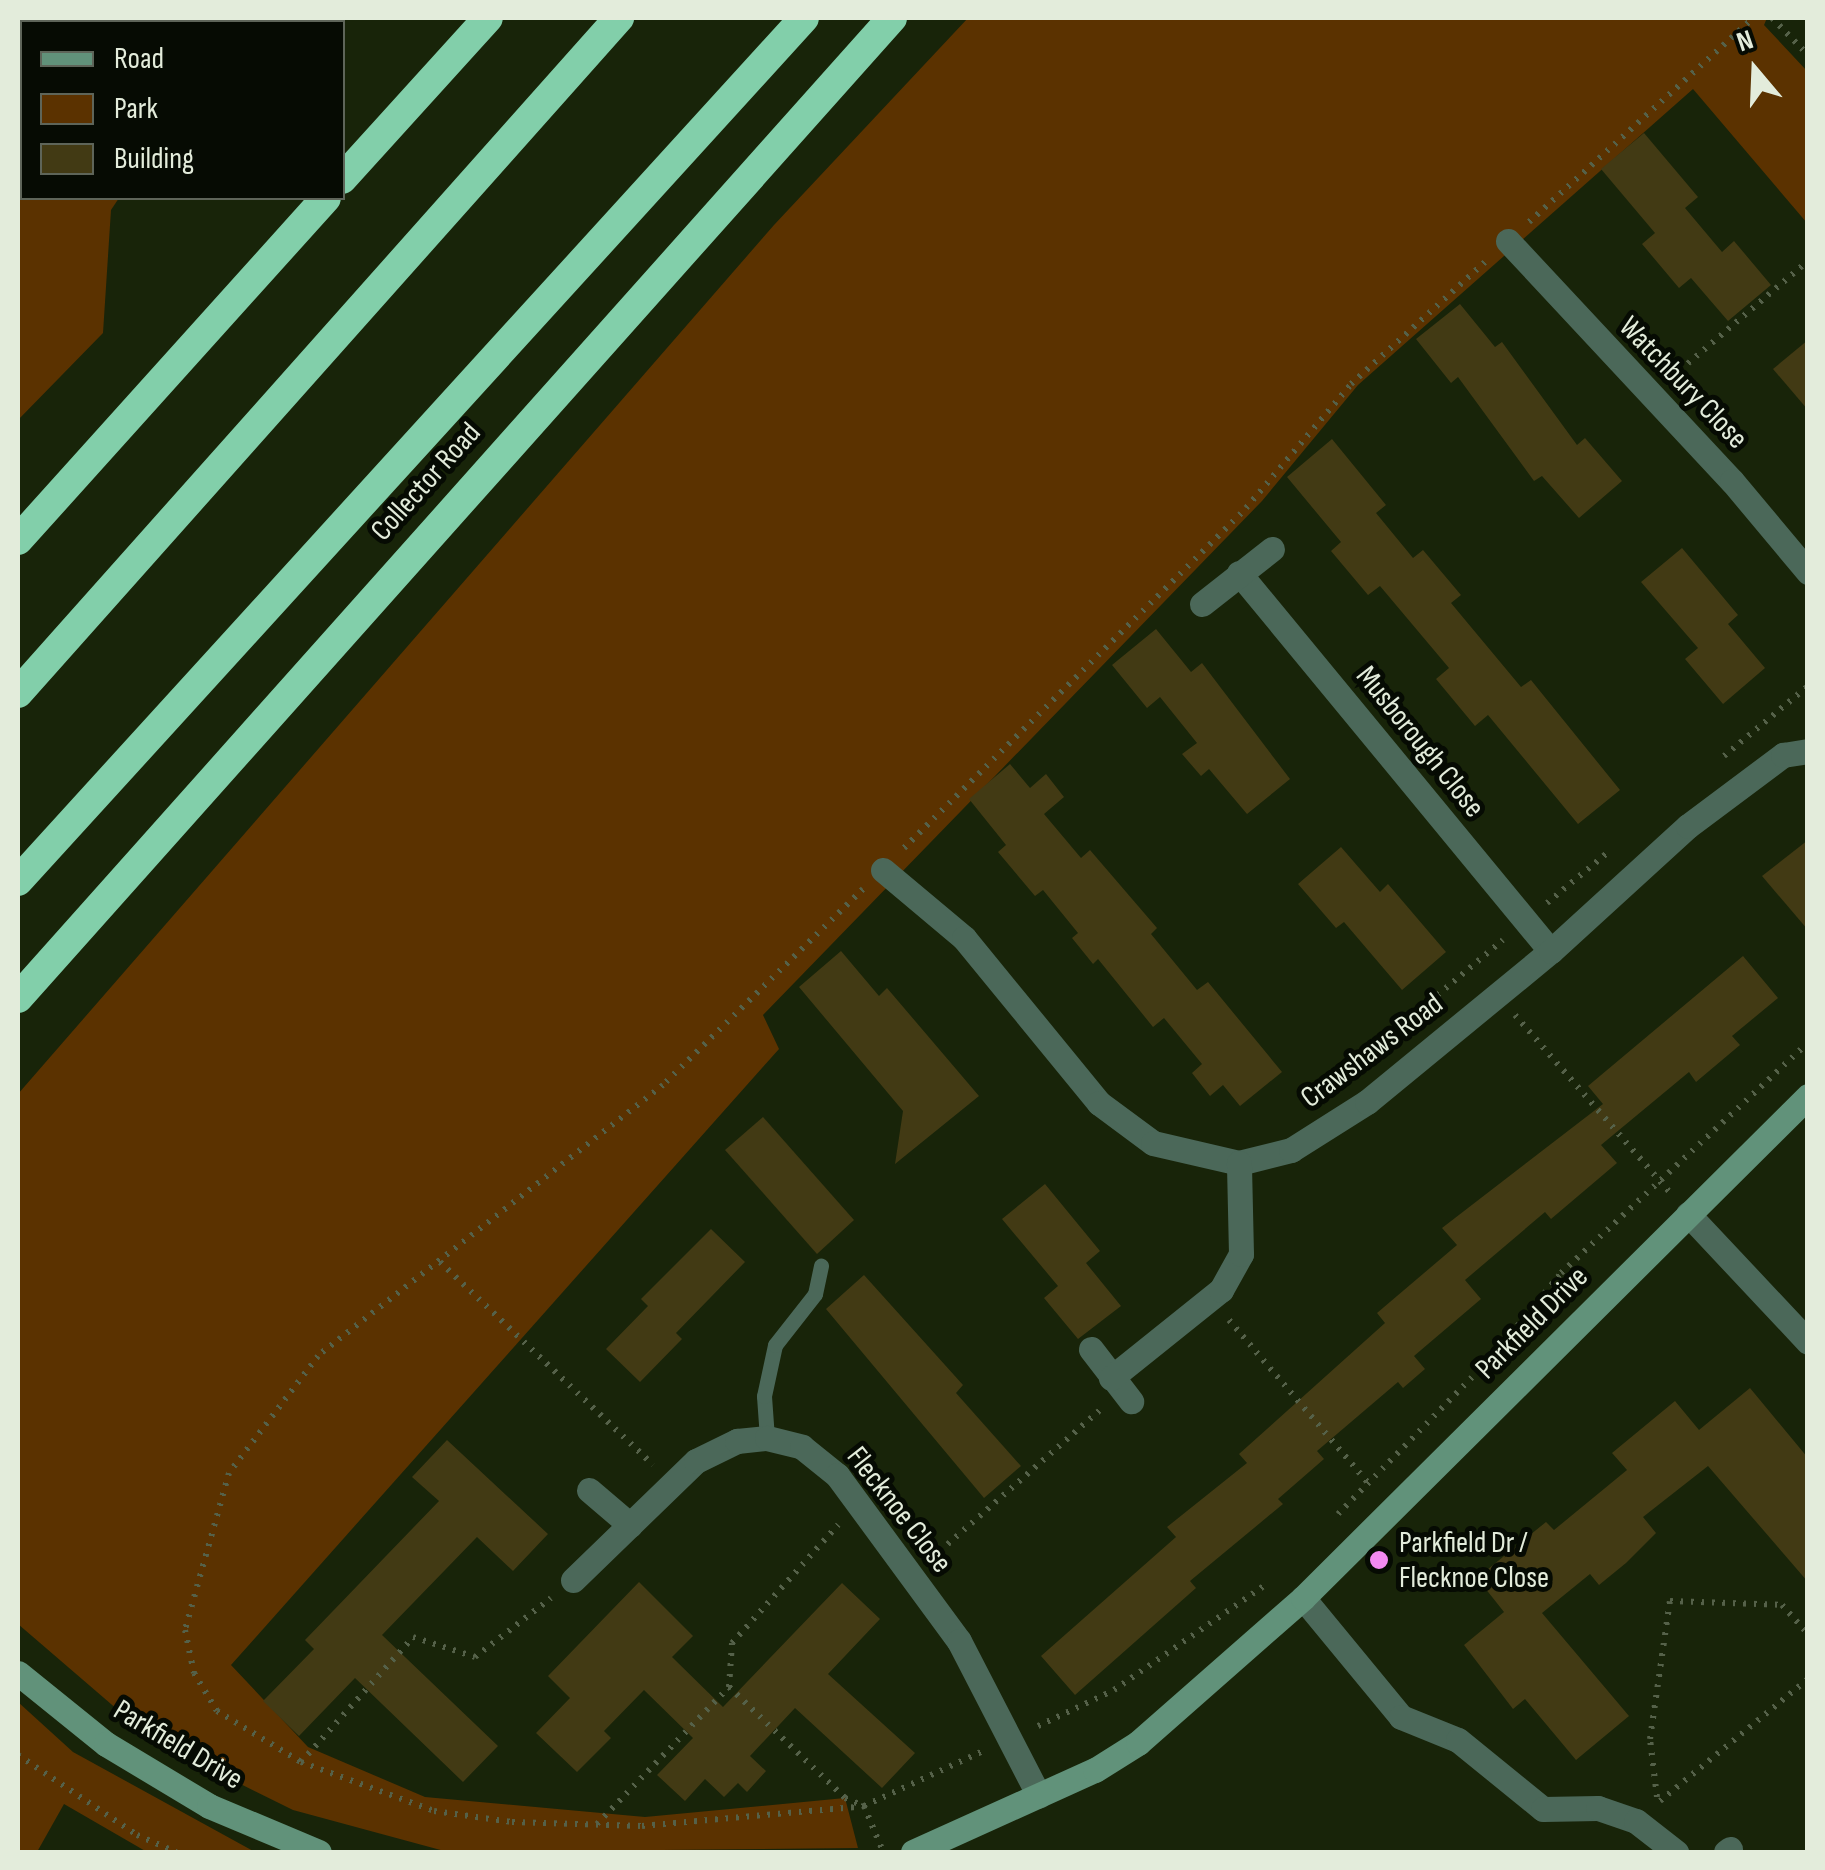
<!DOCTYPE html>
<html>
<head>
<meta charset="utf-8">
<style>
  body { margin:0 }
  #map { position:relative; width:1825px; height:1870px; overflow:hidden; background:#182409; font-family:"Sofia Sans Condensed",sans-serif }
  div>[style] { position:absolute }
  .green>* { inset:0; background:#5b3200 }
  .building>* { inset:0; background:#423a14 }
  .path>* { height:6px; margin-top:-3px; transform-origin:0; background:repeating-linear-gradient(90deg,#556149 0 2.5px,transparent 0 10.5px) }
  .lane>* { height:15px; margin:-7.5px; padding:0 7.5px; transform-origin:7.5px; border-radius:7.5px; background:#4b6859 }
  .street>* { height:25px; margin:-12.5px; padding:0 12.5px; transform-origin:12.5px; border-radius:12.5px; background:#4b6859 }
  .secondary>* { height:25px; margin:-12.5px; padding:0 12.5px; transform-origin:12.5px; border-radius:12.5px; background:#61927a }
  .highway>* { height:30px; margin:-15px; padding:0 15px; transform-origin:15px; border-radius:15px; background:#82cfaa }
  .dots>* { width:28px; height:28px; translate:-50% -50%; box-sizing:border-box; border:5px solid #060b03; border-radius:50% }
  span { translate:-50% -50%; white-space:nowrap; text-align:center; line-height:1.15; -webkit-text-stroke:10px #060b03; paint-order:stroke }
  .street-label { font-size:30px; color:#e3ecdb }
  .poi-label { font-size:30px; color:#e3ecdb }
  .left { translate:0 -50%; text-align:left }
  .frame { position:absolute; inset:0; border:20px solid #e3ecdb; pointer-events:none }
  .legend { position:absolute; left:20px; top:20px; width:325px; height:180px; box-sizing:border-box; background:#060b03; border:2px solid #5e6559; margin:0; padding:12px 18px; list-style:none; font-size:30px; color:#e3ecdb }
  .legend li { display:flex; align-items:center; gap:20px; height:50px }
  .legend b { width:50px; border:2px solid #5e6559 }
  .north { position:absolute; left:1705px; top:20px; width:100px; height:100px; -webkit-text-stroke:8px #060b03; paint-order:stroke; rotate:341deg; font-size:28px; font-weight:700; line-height:40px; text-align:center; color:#e3ecdb }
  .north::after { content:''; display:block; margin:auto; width:35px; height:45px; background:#e3ecdb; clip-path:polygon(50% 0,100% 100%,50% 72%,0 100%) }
</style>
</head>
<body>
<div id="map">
  <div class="green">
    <i style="clip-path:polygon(18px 18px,226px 18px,22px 22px,22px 198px,119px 198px,111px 210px,103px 333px,18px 420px)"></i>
    <i style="clip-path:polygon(968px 18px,1767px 18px,1764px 25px,1807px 71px,1807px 223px,1693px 89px,1358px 385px,1262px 501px,763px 1015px,779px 1049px,231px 1665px,308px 1747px,425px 1797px,645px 1817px,845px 1798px,858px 1848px,448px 1852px,293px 1810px,154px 1741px,18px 1624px,18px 1094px,774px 225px)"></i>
    <i style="clip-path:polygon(18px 1702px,73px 1752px,255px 1852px,147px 1852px,64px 1804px,37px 1852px,18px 1852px)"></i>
  </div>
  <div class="building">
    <i style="clip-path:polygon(1644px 133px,1698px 197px,1685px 208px,1722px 252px,1734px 241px,1771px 285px,1728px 321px,1691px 278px,1679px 288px,1642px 244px,1655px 233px,1601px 169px)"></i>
    <i style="clip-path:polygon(1460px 304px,1495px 347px,1502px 342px,1577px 445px,1585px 438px,1622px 481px,1579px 518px,1542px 476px,1534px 481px,1458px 377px,1451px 383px,1416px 339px)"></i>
    <i style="clip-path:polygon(1808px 340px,1808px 410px,1773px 369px)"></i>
    <i style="clip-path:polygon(1332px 439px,1386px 505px,1376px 513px,1413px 558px,1423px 550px,1461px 595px,1451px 603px,1521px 687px,1531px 680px,1620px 790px,1578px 824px,1488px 715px,1475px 726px,1436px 679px,1449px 668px,1380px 586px,1368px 595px,1331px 551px,1341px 542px,1287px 477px)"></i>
    <i style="clip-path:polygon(1682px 548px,1738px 615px,1728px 624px,1765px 668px,1723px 704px,1685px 659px,1698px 648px,1641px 582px)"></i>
    <i style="clip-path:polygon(1156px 629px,1191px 672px,1202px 663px,1290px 779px,1247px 814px,1209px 769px,1201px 776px,1182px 754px,1197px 743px,1160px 697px,1147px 708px,1112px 665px)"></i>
    <i style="clip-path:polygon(1010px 764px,1030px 788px,1046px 774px,1064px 797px,1044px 814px,1081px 858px,1090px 850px,1157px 928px,1151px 934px,1197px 990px,1208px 982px,1282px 1072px,1240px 1106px,1223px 1085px,1210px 1096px,1192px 1073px,1202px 1064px,1164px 1018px,1153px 1027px,1098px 959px,1093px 964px,1072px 938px,1078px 933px,1043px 890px,1035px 896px,998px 852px,1006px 845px,969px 799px)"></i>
    <i style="clip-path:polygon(1808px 840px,1808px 930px,1762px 876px)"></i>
    <i style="clip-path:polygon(1341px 847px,1380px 892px,1388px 884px,1446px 952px,1402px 990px,1344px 922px,1336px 928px,1298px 884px)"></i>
    <i style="clip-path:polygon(841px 951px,879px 996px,887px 988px,979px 1096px,895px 1164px,903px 1111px,799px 987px)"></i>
    <i style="clip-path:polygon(1743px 956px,1778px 998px,1732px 1036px,1740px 1045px,1696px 1082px,1689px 1072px,1601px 1145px,1617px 1163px,1551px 1219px,1545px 1212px,1465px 1280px,1481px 1299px,1414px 1356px,1425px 1369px,1403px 1388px,1398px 1382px,1317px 1451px,1324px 1459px,1278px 1499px,1283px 1504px,1190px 1581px,1196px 1588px,1075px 1695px,1041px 1656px,1176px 1537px,1167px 1527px,1247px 1463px,1239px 1454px,1385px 1323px,1377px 1313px,1457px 1245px,1442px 1228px,1603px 1104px,1588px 1086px)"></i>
    <i style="clip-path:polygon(763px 1117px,854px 1220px,817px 1254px,725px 1150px)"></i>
    <i style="clip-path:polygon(1045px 1184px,1100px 1251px,1086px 1263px,1121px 1306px,1078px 1339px,1044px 1298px,1058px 1286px,1002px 1219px)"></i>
    <i style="clip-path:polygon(711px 1229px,745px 1262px,676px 1333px,682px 1339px,640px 1382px,606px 1349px,648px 1306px,641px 1299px)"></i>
    <i style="clip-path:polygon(864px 1275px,963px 1385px,956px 1393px,1021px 1466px,984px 1498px,826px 1309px)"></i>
    <i style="clip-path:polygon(1750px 1388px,1808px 1458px,1808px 1582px,1708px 1466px,1643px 1517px,1656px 1533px,1626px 1563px,1599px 1585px,1590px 1574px,1542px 1613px,1629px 1716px,1576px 1760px,1525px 1699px,1513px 1709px,1464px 1645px,1504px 1612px,1477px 1578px,1546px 1522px,1554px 1530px,1627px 1470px,1612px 1453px,1675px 1401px,1699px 1430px)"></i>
    <i style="clip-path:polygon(447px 1440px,548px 1534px,513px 1571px,477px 1537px,382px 1635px,498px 1746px,463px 1782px,355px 1678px,299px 1736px,263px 1701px,314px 1649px,305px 1640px,439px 1501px,412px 1477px)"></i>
    <i style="clip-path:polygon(639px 1582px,693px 1636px,672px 1657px,723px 1707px,842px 1583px,880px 1619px,828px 1674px,915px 1753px,882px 1788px,795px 1708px,750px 1756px,766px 1771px,747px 1792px,738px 1783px,724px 1797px,705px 1779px,685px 1801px,657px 1775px,693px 1738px,644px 1690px,604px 1731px,611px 1738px,577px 1772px,536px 1733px,570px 1698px,548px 1676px)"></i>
  </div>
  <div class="path">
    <i style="left:1772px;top:18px;width:52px;rotate:45.8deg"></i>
    <i style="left:1529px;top:222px;width:303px;rotate:-42.3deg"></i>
    <i style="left:1672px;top:377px;width:179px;rotate:-40.5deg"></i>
    <i style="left:1724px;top:756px;width:109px;rotate:-39.8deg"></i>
    <i style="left:904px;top:848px;width:482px;rotate:-44.8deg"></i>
    <i style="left:1246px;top:508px;width:162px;rotate:-49.7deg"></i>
    <i style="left:1351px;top:384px;width:183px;rotate:-42.3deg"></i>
    <i style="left:863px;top:889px;width:280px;rotate:135.6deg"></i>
    <i style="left:663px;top:1085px;width:439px;rotate:141.9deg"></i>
    <i style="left:318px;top:1356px;width:147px;rotate:127.3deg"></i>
    <i style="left:229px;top:1473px;width:163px;rotate:105.7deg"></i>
    <i style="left:185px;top:1630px;width:44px;rotate:78.2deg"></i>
    <i style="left:194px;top:1673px;width:44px;rotate:58.8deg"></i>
    <i style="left:217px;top:1711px;width:98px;rotate:31.3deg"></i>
    <i style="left:301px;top:1762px;width:142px;rotate:20.2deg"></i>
    <i style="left:434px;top:1811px;width:79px;rotate:8deg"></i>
    <i style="left:512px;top:1822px;width:130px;rotate:1.8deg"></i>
    <i style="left:642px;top:1826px;width:223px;rotate:-5.1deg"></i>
    <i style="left:864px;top:1806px;width:133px;rotate:-24.8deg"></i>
    <i style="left:1547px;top:903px;width:78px;rotate:-39.8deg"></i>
    <i style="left:1515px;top:1015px;width:237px;rotate:48.9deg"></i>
    <i style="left:1333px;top:1083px;width:222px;rotate:-40.1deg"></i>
    <i style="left:440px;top:1262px;width:294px;rotate:43.6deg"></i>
    <i style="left:1229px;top:1320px;width:214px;rotate:49.5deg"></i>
    <i style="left:1338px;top:1514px;width:219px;rotate:-45.6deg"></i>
    <i style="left:1491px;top:1358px;width:110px;rotate:-50.5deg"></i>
    <i style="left:1561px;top:1273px;width:338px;rotate:-43deg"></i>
    <i style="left:932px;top:1558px;width:227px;rotate:-41.4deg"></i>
    <i style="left:729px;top:1687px;width:161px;rotate:43.7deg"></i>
    <i style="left:845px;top:1798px;width:21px;rotate:23deg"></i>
    <i style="left:864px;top:1806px;width:47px;rotate:67.3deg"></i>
    <i style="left:1038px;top:1726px;width:84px;rotate:-25.3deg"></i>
    <i style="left:1114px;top:1690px;width:188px;rotate:-34.8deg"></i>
    <i style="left:18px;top:1755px;width:143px;rotate:33.9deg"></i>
    <i style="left:137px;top:1835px;width:43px;rotate:23.6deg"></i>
    <i style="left:301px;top:1762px;width:168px;rotate:-48.1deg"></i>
    <i style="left:413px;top:1637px;width:65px;rotate:17.9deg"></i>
    <i style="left:475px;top:1657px;width:96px;rotate:-37.8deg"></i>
    <i style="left:1657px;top:1797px;width:58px;rotate:-96.9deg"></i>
    <i style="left:1650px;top:1739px;width:139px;rotate:-81.8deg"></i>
    <i style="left:1670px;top:1601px;width:112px;rotate:2deg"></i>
    <i style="left:1782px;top:1605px;width:39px;rotate:48deg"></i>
    <i style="left:1660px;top:1801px;width:192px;rotate:-39.5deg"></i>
    <i style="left:597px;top:1824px;width:190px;rotate:-46.1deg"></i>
    <i style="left:729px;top:1687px;width:44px;rotate:-86.1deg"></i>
    <i style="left:732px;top:1643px;width:159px;rotate:-48.1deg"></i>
  </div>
  <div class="lane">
    <i style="left:767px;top:1438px;width:42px;rotate:-94.1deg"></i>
    <i style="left:764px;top:1396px;width:52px;rotate:-77.8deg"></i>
    <i style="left:775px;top:1345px;width:65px;rotate:-51.9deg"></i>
    <i style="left:815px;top:1294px;width:29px;rotate:-78deg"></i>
  </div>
  <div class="street">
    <i style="left:1508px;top:241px;width:328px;rotate:47deg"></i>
    <i style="left:1732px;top:481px;width:119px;rotate:50.1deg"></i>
    <i style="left:1239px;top:573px;width:490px;rotate:50.5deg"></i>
    <i style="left:1202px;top:604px;width:89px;rotate:-38.2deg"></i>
    <i style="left:883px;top:870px;width:106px;rotate:40deg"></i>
    <i style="left:964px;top:938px;width:213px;rotate:50.7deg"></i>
    <i style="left:1099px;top:1103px;width:67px;rotate:36.5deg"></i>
    <i style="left:1153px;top:1143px;width:88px;rotate:13.1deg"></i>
    <i style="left:1239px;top:1163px;width:54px;rotate:-14deg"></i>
    <i style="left:1291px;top:1150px;width:90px;rotate:-32.3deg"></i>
    <i style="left:1367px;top:1102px;width:238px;rotate:-39.4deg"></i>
    <i style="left:1551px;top:951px;width:185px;rotate:-42.4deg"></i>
    <i style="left:1688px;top:826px;width:119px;rotate:-36.8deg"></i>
    <i style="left:1783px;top:755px;width:25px;rotate:-9deg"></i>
    <i style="left:1688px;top:1214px;width:175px;rotate:46.8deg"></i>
    <i style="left:1091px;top:1349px;width:66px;rotate:52.4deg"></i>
    <i style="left:1111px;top:1378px;width:141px;rotate:-38.7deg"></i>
    <i style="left:1221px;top:1290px;width:41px;rotate:-60.9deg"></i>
    <i style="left:1241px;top:1254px;width:91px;rotate:-91.3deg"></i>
    <i style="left:589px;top:1490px;width:54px;rotate:40.5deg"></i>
    <i style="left:573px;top:1580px;width:171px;rotate:-44.1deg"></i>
    <i style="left:696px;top:1461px;width:46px;rotate:-26deg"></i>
    <i style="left:737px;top:1441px;width:30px;rotate:-6deg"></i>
    <i style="left:767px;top:1438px;width:36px;rotate:14deg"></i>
    <i style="left:802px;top:1447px;width:45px;rotate:38.7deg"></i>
    <i style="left:837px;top:1475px;width:206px;rotate:53.7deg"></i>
    <i style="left:959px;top:1641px;width:174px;rotate:62.7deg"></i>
    <i style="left:1303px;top:1598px;width:154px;rotate:50.5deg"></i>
    <i style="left:1401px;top:1717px;width:61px;rotate:22deg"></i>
    <i style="left:1458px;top:1740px;width:109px;rotate:39.1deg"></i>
    <i style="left:1543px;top:1809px;width:55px;rotate:-1deg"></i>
    <i style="left:1598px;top:1808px;width:40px;rotate:18.9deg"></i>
    <i style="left:1636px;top:1821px;width:51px;rotate:37.8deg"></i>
    <i style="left:1726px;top:1852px;width:5px;rotate:-37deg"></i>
  </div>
  <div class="secondary">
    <i style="left:18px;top:1673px;width:113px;rotate:38.9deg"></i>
    <i style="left:106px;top:1744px;width:120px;rotate:31deg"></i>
    <i style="left:209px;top:1806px;width:119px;rotate:22.7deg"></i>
    <i style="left:913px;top:1852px;width:200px;rotate:-24.3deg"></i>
    <i style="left:1095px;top:1770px;width:51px;rotate:-32.1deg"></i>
    <i style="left:1138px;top:1743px;width:220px;rotate:-41.3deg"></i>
    <i style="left:1303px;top:1598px;width:712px;rotate:-44.83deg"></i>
  </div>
  <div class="highway">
    <i style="left:342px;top:179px;width:217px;rotate:-47.8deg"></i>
    <i style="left:18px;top:540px;width:460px;rotate:-48deg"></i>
    <i style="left:18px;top:693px;width:904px;rotate:-48.32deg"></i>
    <i style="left:18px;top:881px;width:1167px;rotate:-47.67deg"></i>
    <i style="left:18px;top:998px;width:1313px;rotate:-48.27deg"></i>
  </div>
  <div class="dots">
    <i style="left:1379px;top:1560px;background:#f38af1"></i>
  </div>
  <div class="street-label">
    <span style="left:1683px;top:383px;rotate:46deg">Watchbury Close</span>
    <span style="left:426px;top:482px;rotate:-48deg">Collector Road</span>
    <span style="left:1420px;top:742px;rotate:51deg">Musborough Close</span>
    <span style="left:1372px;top:1051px;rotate:-37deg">Crawshaws Road</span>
    <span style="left:1532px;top:1323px;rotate:-45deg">Parkfield Drive</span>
    <span style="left:899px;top:1510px;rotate:52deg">Flecknoe Close</span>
    <span style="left:178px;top:1745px;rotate:31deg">Parkfield Drive</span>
  </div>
  <div class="poi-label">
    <span class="left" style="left:1399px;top:1560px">Parkfield Dr /<br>Flecknoe Close</span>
  </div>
  <div class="frame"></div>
  <ul class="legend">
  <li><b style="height:12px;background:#61927a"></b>Road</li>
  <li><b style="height:28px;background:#5b3200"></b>Park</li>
  <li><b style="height:28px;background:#423a14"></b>Building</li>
  </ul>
  <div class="north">N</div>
</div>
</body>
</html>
